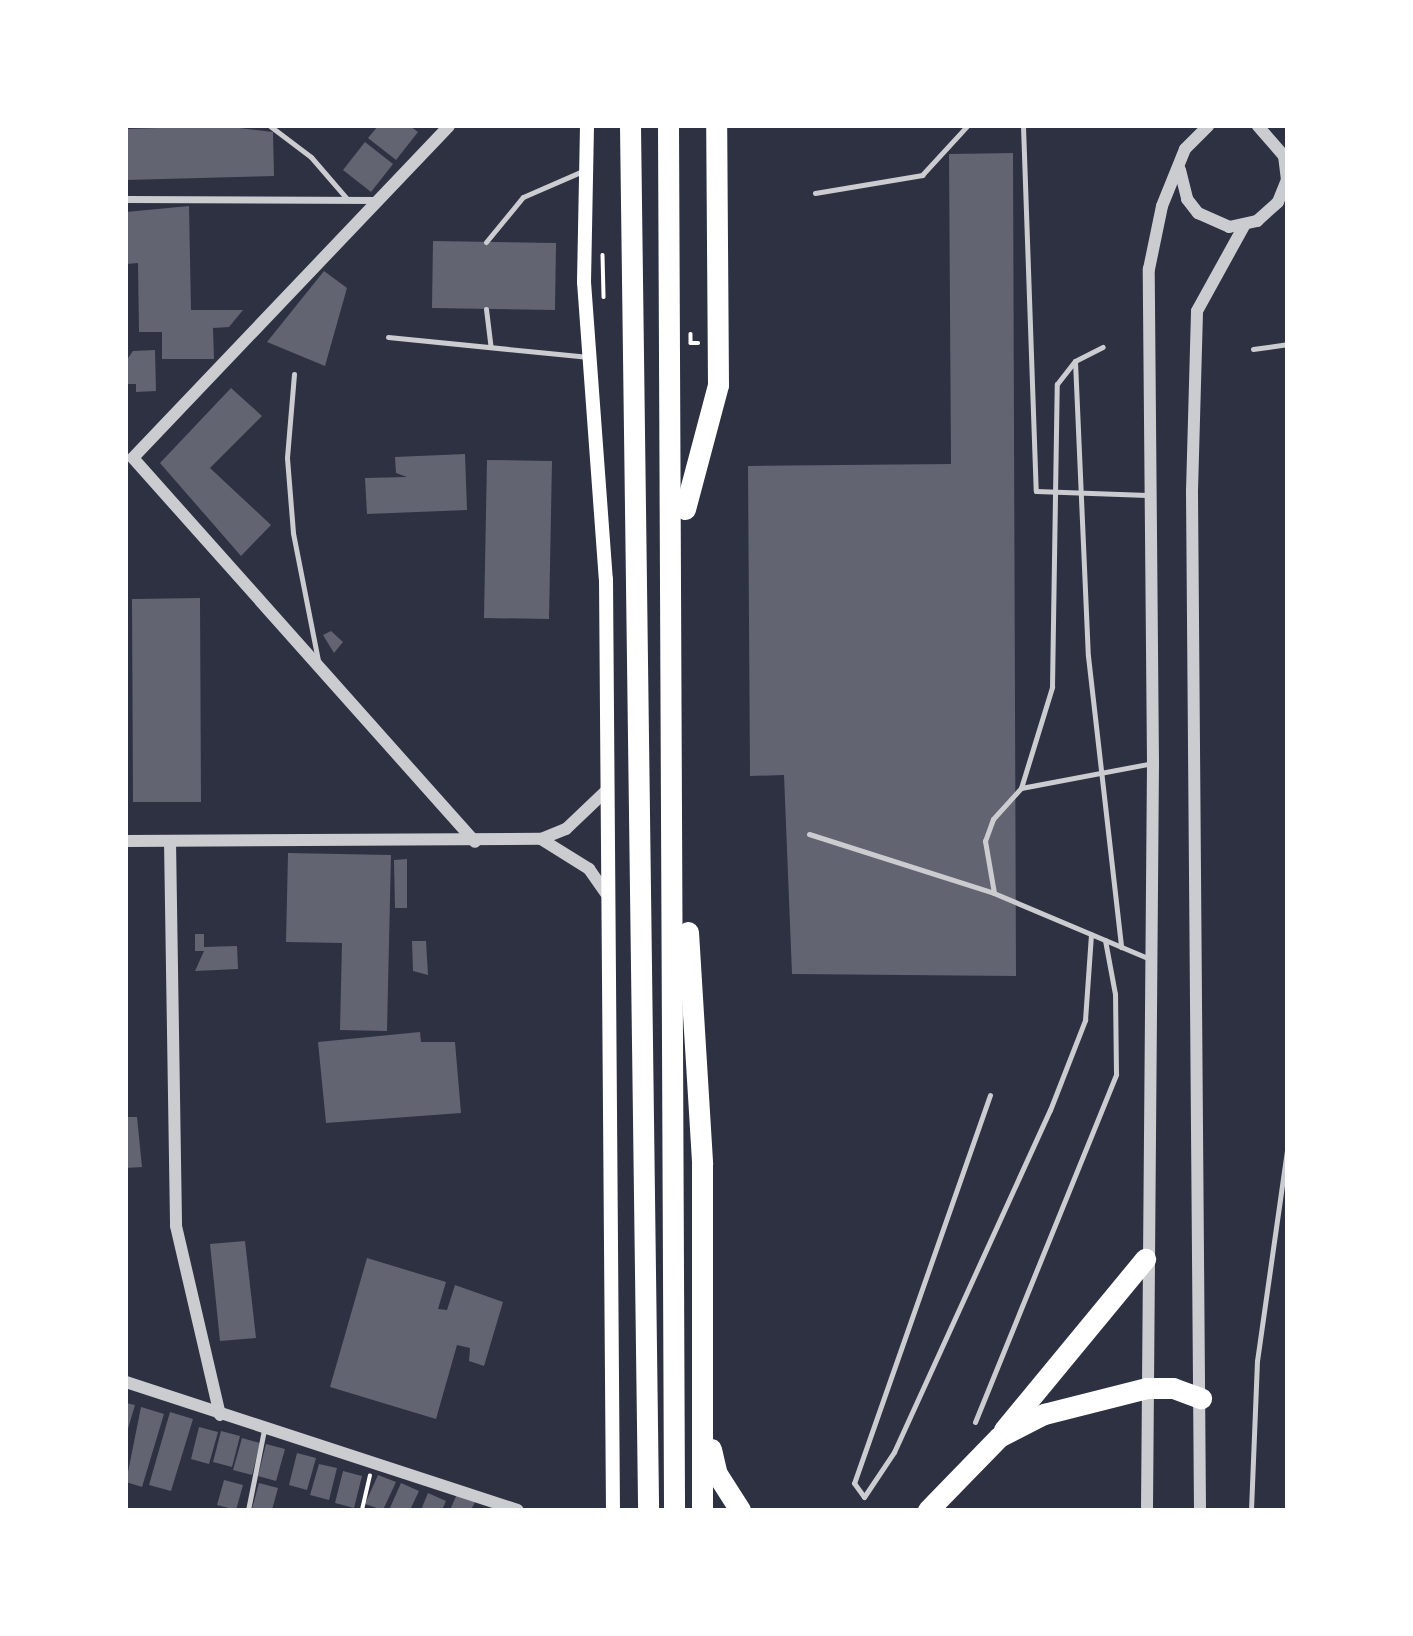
<!DOCTYPE html>
<html>
<head>
<meta charset="utf-8">
<style>
  body { margin:0 }
  #map { position:relative; width:1413px; height:1636px; overflow:hidden; background:#2d3142; font-family:"Golos Text",sans-serif }
  div>[style] { position:absolute }
  .building>* { inset:0; background:#626471 }
  .path>* { height:3.5px; margin:-1.75px; padding:0 1.75px; transform-origin:1.75px; border-radius:1.75px; background:#fff }
  .service>* { height:5px; margin:-2.5px; padding:0 2.5px; transform-origin:2.5px; border-radius:2.5px; background:#caccd0 }
  .minor>* { height:7px; margin:-3.5px; padding:0 3.5px; transform-origin:3.5px; border-radius:3.5px; background:#caccd0 }
  .tertiary>* { height:12px; margin:-6px; padding:0 6px; transform-origin:6px; border-radius:6px; background:#caccd0 }
  .secondary>* { height:14px; margin:-7px; padding:0 7px; transform-origin:7px; border-radius:7px; background:#fff }
  .motorway>* { height:21px; margin:-10.5px; padding:0 10.5px; transform-origin:10.5px; border-radius:10.5px; background:#fff }
  span { translate:-50% -50%; white-space:nowrap; text-align:center; line-height:1.15; -webkit-text-stroke:6px #fff; paint-order:stroke }
  .frame { position:absolute; inset:0; border:128px solid #fff; pointer-events:none }
</style>
</head>
<body>
<div id="map">
  <div class="building">
    <i style="clip-path:polygon(222px 126px,273px 132px,274px 176px,126px 180px,126px 129px)"></i>
    <i style="clip-path:polygon(378px 126px,410px 126px,418px 132px,396px 160px,368px 138px)"></i>
    <i style="clip-path:polygon(365px 142px,393px 164px,371px 192px,343px 170px)"></i>
    <i style="clip-path:polygon(1013px 153px,1016px 976px,792px 974px,784px 775px,750px 776px,748px 466px,951px 464px,949px 154px)"></i>
    <i style="clip-path:polygon(189px 206px,191px 310px,243px 310px,229px 327px,213px 328px,214px 359px,162px 359px,162px 332px,139px 332px,138px 263px,126px 264px,126px 212px)"></i>
    <i style="clip-path:polygon(433px 241px,556px 243px,555px 310px,432px 308px)"></i>
    <i style="clip-path:polygon(324px 271px,347px 288px,325px 366px,267px 342px)"></i>
    <i style="clip-path:polygon(155px 350px,156px 391px,136px 392px,136px 384px,126px 384px,126px 361px,133px 351px)"></i>
    <i style="clip-path:polygon(231px 388px,262px 416px,210px 468px,271px 525px,241px 556px,160px 463px)"></i>
    <i style="clip-path:polygon(465px 454px,467px 510px,367px 514px,365px 478px,407px 477px,396px 473px,395px 457px)"></i>
    <i style="clip-path:polygon(487px 460px,552px 461px,549px 619px,484px 618px)"></i>
    <i style="clip-path:polygon(200px 598px,201px 802px,133px 802px,132px 599px)"></i>
    <i style="clip-path:polygon(331px 631px,343px 642px,334px 653px,323px 635px)"></i>
    <i style="clip-path:polygon(288px 853px,391px 855px,387px 1031px,340px 1030px,342px 943px,286px 942px)"></i>
    <i style="clip-path:polygon(407px 859px,407px 908px,395px 908px,394px 860px)"></i>
    <i style="clip-path:polygon(195px 934px,204px 934px,204px 947px,237px 946px,238px 969px,195px 971px,204px 951px,195px 951px)"></i>
    <i style="clip-path:polygon(412px 941px,426px 941px,428px 975px,413px 971px)"></i>
    <i style="clip-path:polygon(420px 1032px,421px 1042px,455px 1042px,461px 1113px,326px 1123px,318px 1042px)"></i>
    <i style="clip-path:polygon(126px 1117px,137px 1117px,142px 1167px,126px 1168px)"></i>
    <i style="clip-path:polygon(245px 1241px,256px 1338px,220px 1341px,210px 1244px)"></i>
    <i style="clip-path:polygon(367px 1258px,446px 1282px,438px 1309px,447px 1310px,455px 1285px,503px 1302px,484px 1366px,469px 1361px,470px 1348px,457px 1345px,436px 1419px,330px 1387px)"></i>
    <i style="clip-path:polygon(126px 1403px,135px 1405px,127px 1432px,126px 1432px)"></i>
    <i style="clip-path:polygon(141px 1407px,164px 1414px,142px 1487px,126px 1482px)"></i>
    <i style="clip-path:polygon(170px 1412px,193px 1419px,171px 1491px,149px 1485px)"></i>
    <i style="clip-path:polygon(199px 1427px,218px 1432px,209px 1464px,191px 1459px)"></i>
    <i style="clip-path:polygon(221px 1431px,240px 1436px,232px 1467px,213px 1462px)"></i>
    <i style="clip-path:polygon(242px 1438px,260px 1443px,252px 1475px,233px 1470px)"></i>
    <i style="clip-path:polygon(266px 1444px,285px 1449px,276px 1481px,258px 1476px)"></i>
    <i style="clip-path:polygon(297px 1453px,316px 1458px,307px 1490px,289px 1485px)"></i>
    <i style="clip-path:polygon(319px 1464px,337px 1468px,329px 1500px,310px 1495px)"></i>
    <i style="clip-path:polygon(343px 1471px,362px 1476px,354px 1508px,335px 1503px)"></i>
    <i style="clip-path:polygon(378px 1475px,396px 1482px,383px 1510px,365px 1504px)"></i>
    <i style="clip-path:polygon(224px 1480px,243px 1485px,236px 1510px,217px 1505px)"></i>
    <i style="clip-path:polygon(259px 1483px,278px 1488px,272px 1510px,252px 1509px)"></i>
    <i style="clip-path:polygon(401px 1483px,419px 1491px,410px 1510px,389px 1510px)"></i>
    <i style="clip-path:polygon(428px 1493px,446px 1501px,442px 1510px,421px 1510px)"></i>
    <i style="clip-path:polygon(457px 1494px,475px 1502px,471px 1510px,450px 1510px)"></i>
  </div>
  <div class="path">
    <i style="left:603px;top:255px;width:42px;rotate:88.6deg"></i>
    <i style="left:691px;top:334px;width:9px;rotate:90deg"></i>
    <i style="left:691px;top:343px;width:7px"></i>
    <i style="left:362px;top:1510px;width:35px;rotate:-77deg"></i>
  </div>
  <div class="service">
    <i style="left:270px;top:126px;width:51px;rotate:37.1deg"></i>
    <i style="left:311px;top:157px;width:57px;rotate:49.3deg"></i>
    <i style="left:1023px;top:126px;width:365px;rotate:88deg"></i>
    <i style="left:1036px;top:491px;width:111px;rotate:2.1deg"></i>
    <i style="left:815px;top:193px;width:109px;rotate:-9.5deg"></i>
    <i style="left:922px;top:175px;width:67px;rotate:-47.4deg"></i>
    <i style="left:486px;top:242px;width:58px;rotate:-50.6deg"></i>
    <i style="left:523px;top:197px;width:68px;rotate:-23.5deg"></i>
    <i style="left:486px;top:309px;width:38px;rotate:83deg"></i>
    <i style="left:388px;top:337px;width:202px;rotate:5.7deg"></i>
    <i style="left:1253px;top:349px;width:34px;rotate:-8deg"></i>
    <i style="left:1075px;top:361px;width:295px;rotate:87.5deg"></i>
    <i style="left:1088px;top:656px;width:293px;rotate:83.5deg"></i>
    <i style="left:294px;top:374px;width:84px;rotate:94.8deg"></i>
    <i style="left:287px;top:458px;width:75px;rotate:85.4deg"></i>
    <i style="left:293px;top:533px;width:129px;rotate:78.9deg"></i>
    <i style="left:1021px;top:788px;width:106px;rotate:-72.9deg"></i>
    <i style="left:1052px;top:687px;width:303px;rotate:-89.1deg"></i>
    <i style="left:1057px;top:384px;width:29px;rotate:-52deg"></i>
    <i style="left:1075px;top:361px;width:31px;rotate:-27deg"></i>
    <i style="left:809px;top:834px;width:194px;rotate:17.7deg"></i>
    <i style="left:1150px;top:959px;width:169px;rotate:-157.1deg"></i>
    <i style="left:994px;top:893px;width:53px;rotate:-99.8deg"></i>
    <i style="left:985px;top:841px;width:23px;rotate:-70deg"></i>
    <i style="left:993px;top:819px;width:42px;rotate:-47.9deg"></i>
    <i style="left:1021px;top:788px;width:134px;rotate:-10.7deg"></i>
    <i style="left:990px;top:1095px;width:411px;rotate:109.3deg"></i>
    <i style="left:854px;top:1483px;width:17px;rotate:54deg"></i>
    <i style="left:864px;top:1497px;width:54px;rotate:-56.3deg"></i>
    <i style="left:894px;top:1452px;width:376px;rotate:-65.5deg"></i>
    <i style="left:1050px;top:1110px;width:97px;rotate:-68.7deg"></i>
    <i style="left:1085px;top:1020px;width:86px;rotate:-86deg"></i>
    <i style="left:975px;top:1422px;width:375px;rotate:-67.9deg"></i>
    <i style="left:1116px;top:1074px;width:80px;rotate:-90.7deg"></i>
    <i style="left:1115px;top:994px;width:55px;rotate:-100.5deg"></i>
    <i style="left:248px;top:1510px;width:82px;rotate:-78.7deg"></i>
    <i style="left:1251px;top:1510px;width:149px;rotate:-87.7deg"></i>
    <i style="left:1257px;top:1361px;width:214px;rotate:-81.9deg"></i>
  </div>
  <div class="minor">
    <i style="left:126px;top:199px;width:251px;rotate:0.2deg"></i>
  </div>
  <div class="tertiary">
    <i style="left:449px;top:126px;width:458px;rotate:133.6deg"></i>
    <i style="left:133px;top:458px;width:514px;rotate:48.31deg"></i>
    <i style="left:1180px;top:170px;width:30px;rotate:76deg"></i>
    <i style="left:1187px;top:199px;width:18px;rotate:52deg"></i>
    <i style="left:1198px;top:213px;width:34px;rotate:24deg"></i>
    <i style="left:1229px;top:227px;width:29px;rotate:-12deg"></i>
    <i style="left:1257px;top:221px;width:28px;rotate:-42deg"></i>
    <i style="left:1278px;top:202px;width:24px;rotate:-68deg"></i>
    <i style="left:1287px;top:180px;width:24px;rotate:-97deg"></i>
    <i style="left:1284px;top:156px;width:40px;rotate:-131deg"></i>
    <i style="left:541px;top:839px;width:57px;rotate:32deg"></i>
    <i style="left:589px;top:869px;width:29px;rotate:55deg"></i>
    <i style="left:126px;top:841px;width:415px;rotate:-0.3deg"></i>
    <i style="left:541px;top:839px;width:27px;rotate:-22deg"></i>
    <i style="left:566px;top:829px;width:58px;rotate:-43.6deg"></i>
    <i style="left:170px;top:841px;width:385px;rotate:89.1deg"></i>
    <i style="left:176px;top:1226px;width:194px;rotate:76.9deg"></i>
    <i style="left:126px;top:1382px;width:412px;rotate:18.1deg"></i>
    <i style="left:1147px;top:1510px;width:747px;rotate:-89.54deg"></i>
    <i style="left:1153px;top:763px;width:494px;rotate:-90.5deg"></i>
    <i style="left:1149px;top:269px;width:64px;rotate:-78.3deg"></i>
    <i style="left:1162px;top:206px;width:61px;rotate:-68deg"></i>
    <i style="left:1185px;top:149px;width:33px;rotate:-45deg"></i>
    <i style="left:1200px;top:1510px;width:1019px;rotate:-90.45deg"></i>
    <i style="left:1192px;top:491px;width:180px;rotate:-88.4deg"></i>
    <i style="left:1197px;top:311px;width:97px;rotate:-61.1deg"></i>
  </div>
  <div class="secondary">
    <i style="left:587px;top:126px;width:156px;rotate:91.1deg"></i>
    <i style="left:584px;top:282px;width:298px;rotate:85.8deg"></i>
    <i style="left:606px;top:579px;width:931px;rotate:89.57deg"></i>
  </div>
  <div class="motorway">
    <i style="left:630px;top:126px;width:1384px;rotate:89.25deg"></i>
    <i style="left:668px;top:126px;width:1384px;rotate:89.75deg"></i>
    <i style="left:685px;top:509px;width:128px;rotate:-75.1deg"></i>
    <i style="left:718px;top:385px;width:259px;rotate:-90.4deg"></i>
    <i style="left:688px;top:932px;width:232px;rotate:86.5deg"></i>
    <i style="left:702px;top:1164px;width:346px;rotate:90deg"></i>
    <i style="left:1004px;top:1430px;width:222px;rotate:-50.5deg"></i>
    <i style="left:711px;top:1449px;width:26px;rotate:77deg"></i>
    <i style="left:717px;top:1474px;width:43px;rotate:57.4deg"></i>
    <i style="left:928px;top:1510px;width:102px;rotate:-45.8deg"></i>
    <i style="left:999px;top:1437px;width:51px;rotate:-27.1deg"></i>
    <i style="left:1044px;top:1414px;width:106px;rotate:-14.2deg"></i>
    <i style="left:1147px;top:1388px;width:26px"></i>
    <i style="left:1173px;top:1388px;width:30px;rotate:20deg"></i>
  </div>
  <div class="frame"></div>
</div>
</body>
</html>
